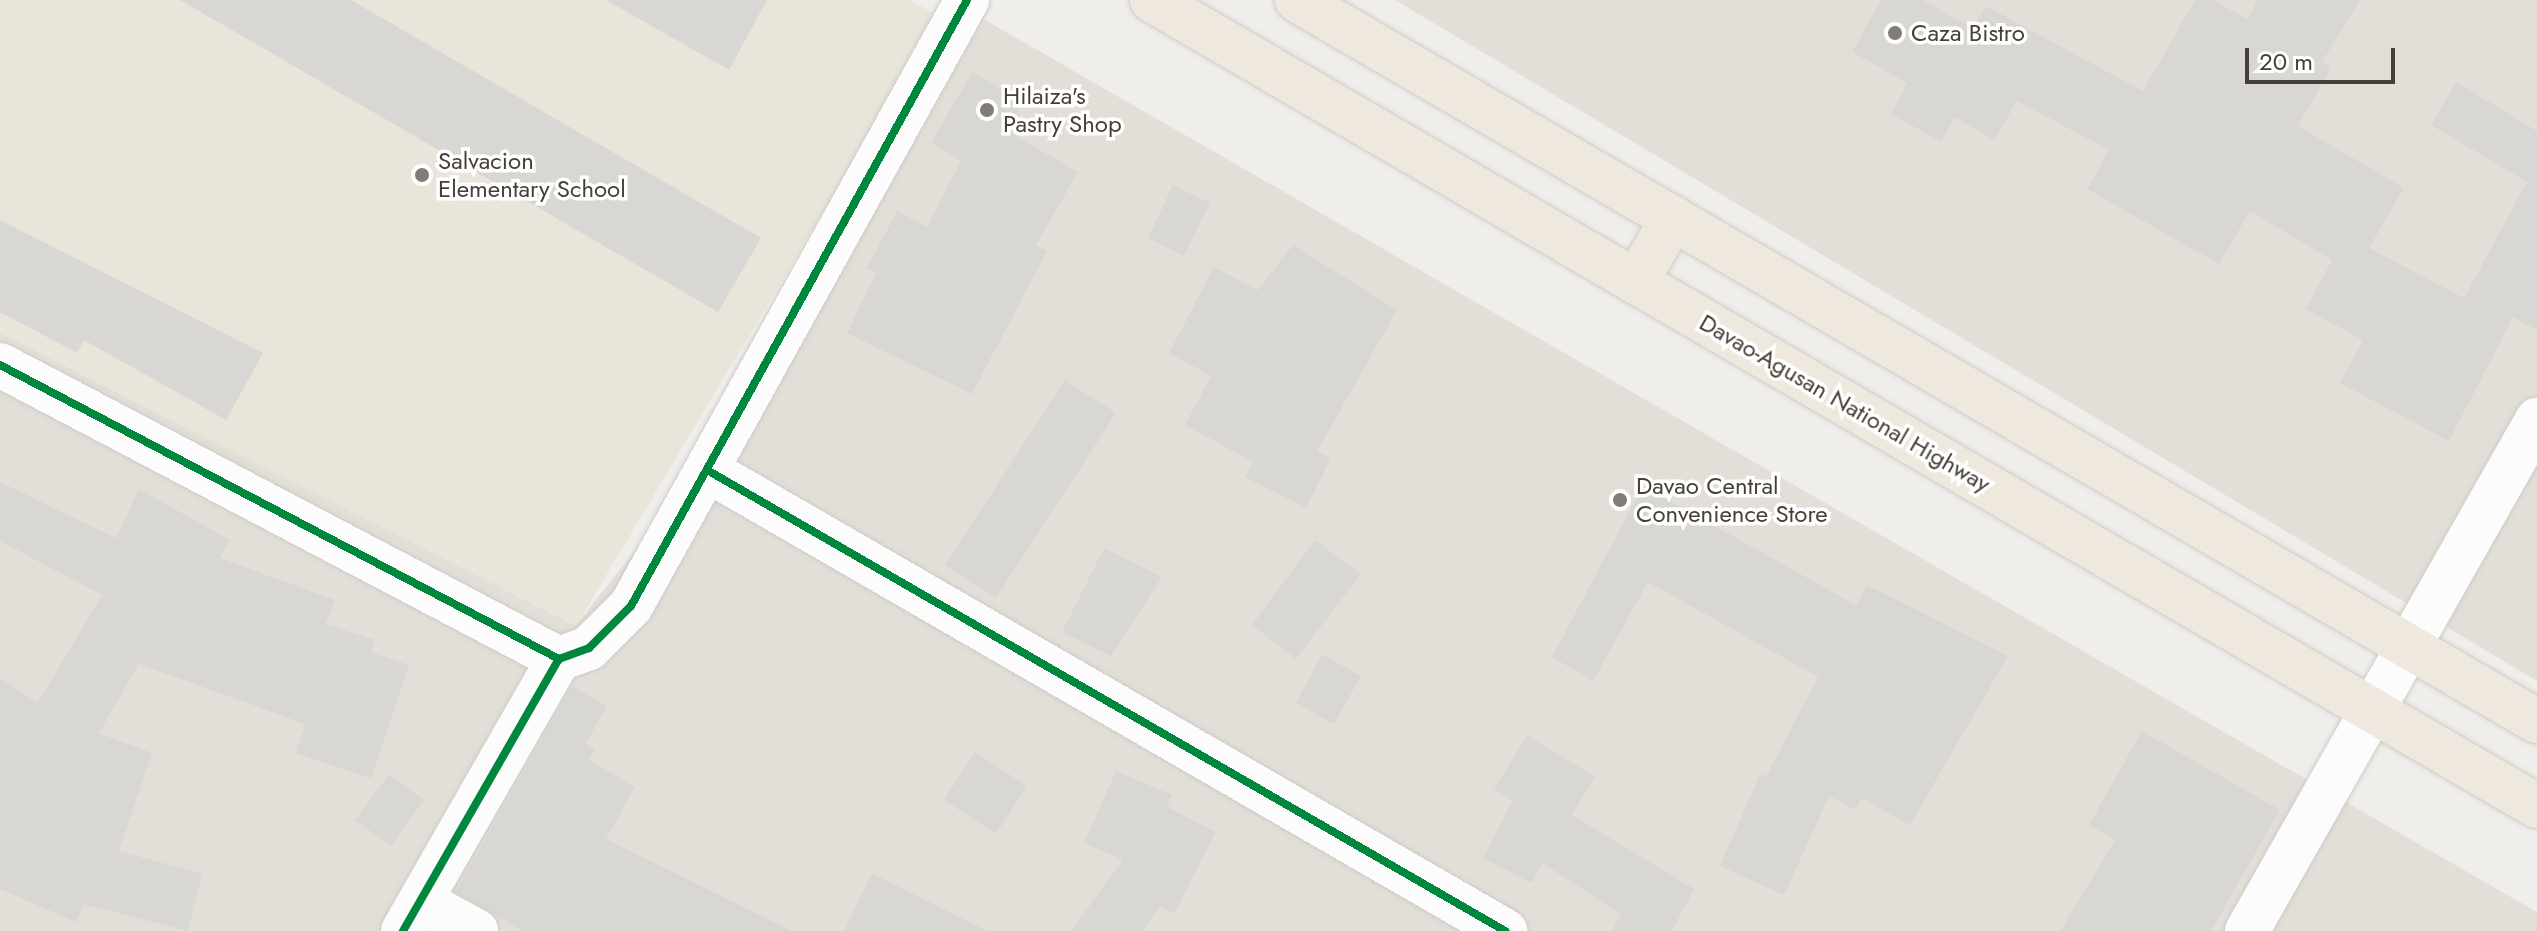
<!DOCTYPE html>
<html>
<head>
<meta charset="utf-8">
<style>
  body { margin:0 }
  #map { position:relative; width:2537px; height:931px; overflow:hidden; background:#f0eeeb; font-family:Jost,sans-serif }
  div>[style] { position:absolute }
  .residential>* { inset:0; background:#e3dfd8 }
  .education>* { inset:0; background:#eae5da }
  .building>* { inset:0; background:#d9d7d3 }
  .roads { filter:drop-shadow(0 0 2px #ceccc8) drop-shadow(0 0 2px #ceccc8) }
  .minor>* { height:44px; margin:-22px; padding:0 22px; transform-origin:22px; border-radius:22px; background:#fdfcfc }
  .trunk>* { height:44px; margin:-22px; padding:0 22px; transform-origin:22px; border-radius:22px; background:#eee8df }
  .cycleway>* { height:8px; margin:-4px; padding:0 4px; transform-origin:4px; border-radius:4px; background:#00873e }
  .dots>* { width:22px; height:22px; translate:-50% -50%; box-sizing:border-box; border:4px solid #fff; border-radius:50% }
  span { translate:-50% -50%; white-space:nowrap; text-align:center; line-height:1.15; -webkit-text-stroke:7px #fff; paint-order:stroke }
  .poi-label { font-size:24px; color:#453f37 }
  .left { translate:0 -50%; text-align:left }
  .street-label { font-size:24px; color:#453f37 }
  .scale { position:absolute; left:2245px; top:48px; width:150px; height:36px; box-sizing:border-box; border:4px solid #453f37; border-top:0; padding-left:10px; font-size:24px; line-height:28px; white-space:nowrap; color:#453f37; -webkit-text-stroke:6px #fff; paint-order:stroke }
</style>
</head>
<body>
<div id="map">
  <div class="residential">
    <i style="clip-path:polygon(1395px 0,2537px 0,2537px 681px)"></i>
    <i style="clip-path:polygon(978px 16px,2537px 912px,2537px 931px,0 931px,0 329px,576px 625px,722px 442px)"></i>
  </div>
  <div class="education">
    <i style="clip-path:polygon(0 0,911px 0,939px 17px,576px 626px,0 333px)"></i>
  </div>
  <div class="building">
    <i style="clip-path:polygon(180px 0,351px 0,761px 238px,718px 312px)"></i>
    <i style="clip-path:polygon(606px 0,767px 0,729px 70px)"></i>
    <i style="clip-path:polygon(1881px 0,1923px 0,1972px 28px,1986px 6px,2143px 91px,2195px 0,2213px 0,2247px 19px,2258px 0,2360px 0,2322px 62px,2331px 68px,2298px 126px,2404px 188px,2369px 248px,2464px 298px,2527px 182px,2431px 125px,2456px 82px,2537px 131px,2537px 330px,2513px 317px,2449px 441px,2340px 383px,2363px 340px,2306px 309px,2332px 260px,2250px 211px,2219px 264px,2087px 189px,2109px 150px,2017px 101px,1994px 140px,1954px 117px,1941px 142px,1891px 114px,1907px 83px,1852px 52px)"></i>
    <i style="clip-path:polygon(972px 72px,1023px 102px,1007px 131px,1078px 172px,1036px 245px,1047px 251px,972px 394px,847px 333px,876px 273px,867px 268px,897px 211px,927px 227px,961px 161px,931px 143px)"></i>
    <i style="clip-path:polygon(1173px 185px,1210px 203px,1184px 256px,1148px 238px)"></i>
    <i style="clip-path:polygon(0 220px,263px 353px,226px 420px,84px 340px,77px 353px,0 312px)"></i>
    <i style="clip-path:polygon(1293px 245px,1397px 310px,1317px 451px,1331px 458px,1306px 508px,1245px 477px,1253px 462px,1185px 425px,1211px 376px,1169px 353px,1214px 267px,1258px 290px)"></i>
    <i style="clip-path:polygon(1065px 380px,1116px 413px,996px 598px,945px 565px)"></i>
    <i style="clip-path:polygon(0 482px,116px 538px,139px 489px,230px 540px,220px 558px,335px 600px,326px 624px,375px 640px,371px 652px,409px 665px,371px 778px,296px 753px,305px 724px,139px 664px,99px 733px,152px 753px,119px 851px,202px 874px,188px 931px,84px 904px,76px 922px,0 889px,0 678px,38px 703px,102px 595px,0 541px)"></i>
    <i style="clip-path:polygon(1643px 486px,1856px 605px,1867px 585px,2008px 656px,1910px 825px,1862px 798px,1855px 810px,1829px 796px,1784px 895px,1720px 866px,1760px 774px,1766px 777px,1818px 677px,1648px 582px,1593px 681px,1552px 657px)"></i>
    <i style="clip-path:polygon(1315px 540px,1361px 574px,1296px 659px,1252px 625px)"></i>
    <i style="clip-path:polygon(1104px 548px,1162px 577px,1111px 656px,1062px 632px)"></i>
    <i style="clip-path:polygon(1322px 654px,1361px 676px,1334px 724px,1296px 703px)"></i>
    <i style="clip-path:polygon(572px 686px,607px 706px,586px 743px,596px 749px,589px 760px,635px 787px,606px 839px,792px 931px,523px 931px,456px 892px)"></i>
    <i style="clip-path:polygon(2142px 731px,2280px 810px,2211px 931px,2060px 931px,2115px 840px,2089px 825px)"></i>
    <i style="clip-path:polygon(1527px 735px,1595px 777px,1572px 815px,1694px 889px,1672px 931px,1612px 931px,1621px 914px,1542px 863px,1532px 883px,1483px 858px,1512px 801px,1494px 789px)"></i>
    <i style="clip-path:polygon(975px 752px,1027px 786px,996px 834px,944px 800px)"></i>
    <i style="clip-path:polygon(1116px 771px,1172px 795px,1167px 807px,1216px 832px,1174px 914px,1160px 907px,1143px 931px,1071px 931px,1123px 860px,1084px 843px)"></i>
    <i style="clip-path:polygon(389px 774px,424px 800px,391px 846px,355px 820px)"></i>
    <i style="clip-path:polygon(872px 873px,988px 931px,844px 931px)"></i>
  </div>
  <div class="roads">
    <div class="minor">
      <i style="left:0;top:365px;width:632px;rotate:27.74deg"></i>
      <i style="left:707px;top:470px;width:922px;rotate:30.01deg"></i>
      <i style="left:421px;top:901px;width:63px;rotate:28.6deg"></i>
      <i style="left:403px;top:931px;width:314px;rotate:-60.2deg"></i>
      <i style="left:559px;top:659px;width:32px;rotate:-20deg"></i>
      <i style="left:589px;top:648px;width:59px;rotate:-45deg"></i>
      <i style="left:631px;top:606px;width:693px;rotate:-60.99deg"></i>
      <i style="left:2247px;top:931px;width:588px;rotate:-60.42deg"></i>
    </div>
    <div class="trunk">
      <i style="left:1152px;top:0;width:1602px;rotate:30.2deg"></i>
      <i style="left:1297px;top:0;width:1434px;rotate:30.18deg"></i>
      <i style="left:1636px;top:282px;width:74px;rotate:-60deg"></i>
    </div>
  </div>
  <div class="cycleway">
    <i style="left:0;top:365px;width:632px;rotate:27.74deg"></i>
    <i style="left:707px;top:470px;width:922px;rotate:30.01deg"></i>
    <i style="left:403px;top:931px;width:314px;rotate:-60.2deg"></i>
    <i style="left:559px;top:659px;width:32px;rotate:-20deg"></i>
    <i style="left:589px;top:648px;width:59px;rotate:-45deg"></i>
    <i style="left:631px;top:606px;width:693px;rotate:-60.99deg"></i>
  </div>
  <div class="dots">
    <i style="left:1895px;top:33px;background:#817c76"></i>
    <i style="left:987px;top:110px;background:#817c76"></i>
    <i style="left:422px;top:175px;background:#817c76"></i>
    <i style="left:1620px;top:500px;background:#817c76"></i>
  </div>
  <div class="poi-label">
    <span class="left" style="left:1911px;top:33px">Caza Bistro</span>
    <span class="left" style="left:1003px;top:110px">Hilaiza's<br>Pastry Shop</span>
    <span class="left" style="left:438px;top:175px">Salvacion<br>Elementary School</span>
    <span class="left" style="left:1636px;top:500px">Davao Central<br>Convenience Store</span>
  </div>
  <div class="street-label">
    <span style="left:1845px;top:403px;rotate:30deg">Davao-Agusan National Highway</span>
  </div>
  <div class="scale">20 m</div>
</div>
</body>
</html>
